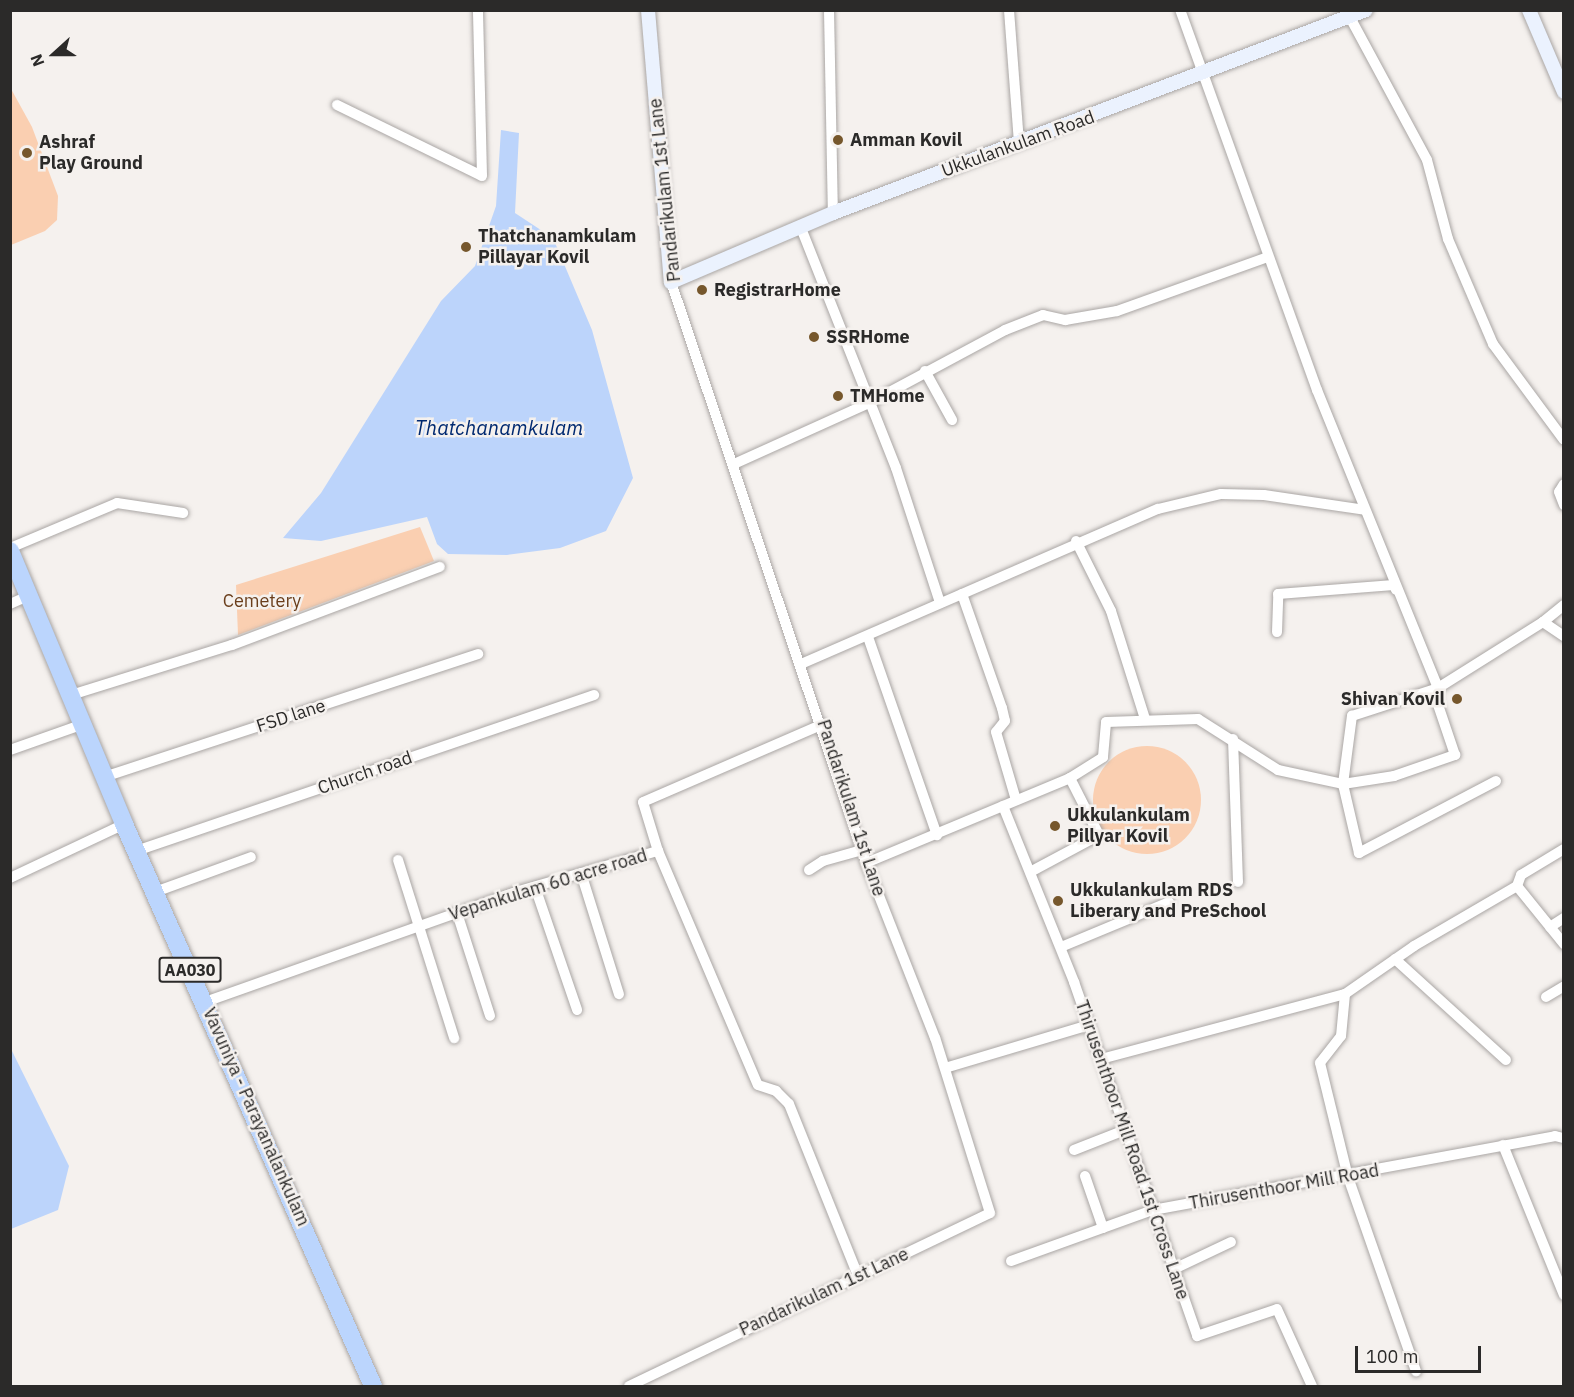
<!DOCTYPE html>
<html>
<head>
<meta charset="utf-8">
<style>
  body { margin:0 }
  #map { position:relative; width:1574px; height:1397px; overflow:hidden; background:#f5f1ee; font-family:"IBM Plex Sans",sans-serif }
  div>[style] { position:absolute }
  .green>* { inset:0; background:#facfb1 }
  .round { border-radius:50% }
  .water>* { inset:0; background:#bcd4fb }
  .roads { filter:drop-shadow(0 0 2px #aaa6a4) drop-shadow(0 0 2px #aaa6a4) }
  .street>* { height:10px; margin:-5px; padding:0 5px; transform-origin:5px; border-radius:5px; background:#fff }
  .secondary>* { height:14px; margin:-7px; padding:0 7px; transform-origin:7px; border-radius:7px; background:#ebf2fe }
  .highway>* { height:18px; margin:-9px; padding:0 9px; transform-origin:9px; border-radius:9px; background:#bbd5fd }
  .dots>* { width:16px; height:16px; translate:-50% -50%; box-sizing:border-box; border:3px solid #f5f1ee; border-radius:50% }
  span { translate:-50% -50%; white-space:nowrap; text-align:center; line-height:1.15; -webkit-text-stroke:5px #f5f1ee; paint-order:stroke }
  .shield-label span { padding:2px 4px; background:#f5f1ee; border:2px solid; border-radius:4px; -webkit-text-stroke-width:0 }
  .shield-label { font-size:16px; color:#2b2a29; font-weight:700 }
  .poi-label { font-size:18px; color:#2b2a29; font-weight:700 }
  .left { translate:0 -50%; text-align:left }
  .right { translate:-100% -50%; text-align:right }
  .street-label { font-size:18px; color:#2b2a29 }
  .park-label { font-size:18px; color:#6a3e1b }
  .water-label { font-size:20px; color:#002970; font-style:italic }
  .frame { position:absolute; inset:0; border:12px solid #2b2a29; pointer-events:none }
  .north { position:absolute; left:24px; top:24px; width:60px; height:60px; -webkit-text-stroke:4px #f5f1ee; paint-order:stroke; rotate:249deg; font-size:16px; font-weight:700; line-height:24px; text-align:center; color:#2b2a29 }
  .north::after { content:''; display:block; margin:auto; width:21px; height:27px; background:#2b2a29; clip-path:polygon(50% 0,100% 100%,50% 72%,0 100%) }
  .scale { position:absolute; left:1355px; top:1346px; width:126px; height:27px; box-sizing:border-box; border:3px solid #2b2a29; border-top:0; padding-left:8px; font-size:18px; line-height:21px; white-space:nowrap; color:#2b2a29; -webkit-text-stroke:4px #f5f1ee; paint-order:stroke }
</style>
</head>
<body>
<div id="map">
  <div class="green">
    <i style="clip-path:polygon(10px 87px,32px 127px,58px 196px,57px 220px,45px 231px,11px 245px)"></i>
    <i style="clip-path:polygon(420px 527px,434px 561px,238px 635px,236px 585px)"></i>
    <i class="round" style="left:1093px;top:746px;width:108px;height:108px"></i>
  </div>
  <div class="water">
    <i style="clip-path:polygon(501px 130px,519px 133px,515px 213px,553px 238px,592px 330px,633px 478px,606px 531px,560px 548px,507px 555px,448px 554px,437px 544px,427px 517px,321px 541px,283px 538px,321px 493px,441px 301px,475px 266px,496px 206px)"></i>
    <i style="clip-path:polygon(10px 1047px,69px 1166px,58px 1210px,11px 1229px)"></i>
  </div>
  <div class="roads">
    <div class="street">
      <i style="left:829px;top:10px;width:203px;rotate:88.9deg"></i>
      <i style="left:1009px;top:10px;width:133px;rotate:85.7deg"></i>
      <i style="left:1346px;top:10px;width:170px;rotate:61.6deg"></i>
      <i style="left:1427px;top:160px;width:82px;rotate:75.1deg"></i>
      <i style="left:1448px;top:239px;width:114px;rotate:66.8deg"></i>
      <i style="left:1493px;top:344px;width:119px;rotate:53.5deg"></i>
      <i style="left:337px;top:105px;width:161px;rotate:26.1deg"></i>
      <i style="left:482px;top:176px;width:166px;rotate:-91.4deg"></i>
      <i style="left:801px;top:228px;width:258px;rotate:68.4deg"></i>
      <i style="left:896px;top:468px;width:142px;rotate:71.9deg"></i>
      <i style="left:925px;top:371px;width:56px;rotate:61.1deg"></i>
      <i style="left:734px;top:464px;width:150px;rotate:-24.3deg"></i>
      <i style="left:871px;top:402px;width:152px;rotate:-28.2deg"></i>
      <i style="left:1005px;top:330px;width:41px;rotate:-21.5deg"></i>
      <i style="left:1043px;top:315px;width:23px;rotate:13deg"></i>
      <i style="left:1065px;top:320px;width:53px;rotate:-9.8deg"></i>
      <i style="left:1117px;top:311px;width:160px;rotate:-19.7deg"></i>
      <i style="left:1564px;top:484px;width:9px;rotate:122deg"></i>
      <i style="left:1559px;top:492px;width:14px;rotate:69deg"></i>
      <i style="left:1076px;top:541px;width:78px;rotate:63.4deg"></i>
      <i style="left:1111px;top:611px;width:113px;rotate:72.5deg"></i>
      <i style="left:10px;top:548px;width:116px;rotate:-22.8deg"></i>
      <i style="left:117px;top:503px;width:67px;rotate:8.6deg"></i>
      <i style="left:962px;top:594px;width:121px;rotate:70.7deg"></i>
      <i style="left:1002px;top:708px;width:13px;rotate:77deg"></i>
      <i style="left:1005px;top:721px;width:14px;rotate:129deg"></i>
      <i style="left:996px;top:732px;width:71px;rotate:73.6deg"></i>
      <i style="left:10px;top:604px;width:22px;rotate:-24deg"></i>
      <i style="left:1543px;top:622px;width:27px;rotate:-39deg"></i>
      <i style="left:1277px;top:632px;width:38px;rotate:-88deg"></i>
      <i style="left:1278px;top:594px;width:116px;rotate:-4.4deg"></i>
      <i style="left:1394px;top:585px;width:5px;rotate:68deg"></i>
      <i style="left:868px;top:637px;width:210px;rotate:70.8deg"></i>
      <i style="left:801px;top:664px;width:389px;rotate:-23.5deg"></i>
      <i style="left:1158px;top:509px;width:65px;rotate:-13.4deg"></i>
      <i style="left:1221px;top:494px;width:43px;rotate:1.3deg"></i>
      <i style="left:1264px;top:495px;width:102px;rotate:8.4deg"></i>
      <i style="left:71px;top:695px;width:169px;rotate:-17.3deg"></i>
      <i style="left:232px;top:645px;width:222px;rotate:-20.6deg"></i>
      <i style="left:1233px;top:739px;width:143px;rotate:88deg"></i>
      <i style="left:10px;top:750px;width:75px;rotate:-19.4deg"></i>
      <i style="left:104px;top:777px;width:394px;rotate:-18.2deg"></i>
      <i style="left:1496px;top:781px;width:155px;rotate:152.3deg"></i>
      <i style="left:1359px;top:853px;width:71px;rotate:-103.1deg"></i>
      <i style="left:1343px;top:784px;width:52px;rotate:-8.9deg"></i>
      <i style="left:1394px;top:776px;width:65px;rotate:-19deg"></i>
      <i style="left:1455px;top:755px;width:59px;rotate:-108.7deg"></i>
      <i style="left:1436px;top:699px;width:11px;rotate:-80deg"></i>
      <i style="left:1438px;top:688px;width:124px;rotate:-32.2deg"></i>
      <i style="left:1543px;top:622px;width:25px;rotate:34deg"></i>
      <i style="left:1003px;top:806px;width:190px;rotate:68deg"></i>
      <i style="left:1074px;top:982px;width:375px;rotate:70.8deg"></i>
      <i style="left:1197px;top:1336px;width:84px;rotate:-18.6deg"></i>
      <i style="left:1277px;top:1309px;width:85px;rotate:65.6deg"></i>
      <i style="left:136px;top:851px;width:484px;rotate:-18.8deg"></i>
      <i style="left:658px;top:851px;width:254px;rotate:66.9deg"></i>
      <i style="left:758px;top:1085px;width:19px;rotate:18deg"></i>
      <i style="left:776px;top:1091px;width:18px;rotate:45deg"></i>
      <i style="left:789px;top:1104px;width:185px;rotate:68.1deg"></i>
      <i style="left:398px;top:860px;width:187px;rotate:72.5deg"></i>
      <i style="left:866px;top:863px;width:221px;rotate:-22.6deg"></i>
      <i style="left:1070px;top:778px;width:39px;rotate:-32deg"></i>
      <i style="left:1103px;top:757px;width:35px;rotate:-85deg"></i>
      <i style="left:1106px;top:722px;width:92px;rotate:-1.9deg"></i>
      <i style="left:1198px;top:719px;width:95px;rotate:32.5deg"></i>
      <i style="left:1278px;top:770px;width:66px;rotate:12.2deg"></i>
      <i style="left:1343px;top:784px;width:69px;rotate:-82.5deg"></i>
      <i style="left:1352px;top:716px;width:90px;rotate:-18deg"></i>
      <i style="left:1438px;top:688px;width:322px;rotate:-112.1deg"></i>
      <i style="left:1317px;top:390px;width:404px;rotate:-109.8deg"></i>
      <i style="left:809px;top:870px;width:17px;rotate:-33deg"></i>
      <i style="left:823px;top:861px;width:41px;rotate:-15.8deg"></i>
      <i style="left:1032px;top:871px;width:76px;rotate:-28.2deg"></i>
      <i style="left:1099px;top:835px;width:64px;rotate:-117deg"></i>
      <i style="left:581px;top:873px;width:127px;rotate:72.6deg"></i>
      <i style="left:10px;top:878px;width:126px;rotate:-25.3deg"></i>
      <i style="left:1517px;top:886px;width:12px;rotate:-70deg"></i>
      <i style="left:1521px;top:875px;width:50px;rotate:-31.2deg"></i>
      <i style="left:535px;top:887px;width:130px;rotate:71.1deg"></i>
      <i style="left:155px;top:892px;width:102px;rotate:-20deg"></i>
      <i style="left:457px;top:913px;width:108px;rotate:72.2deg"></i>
      <i style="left:1550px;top:927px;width:17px;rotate:-33deg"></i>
      <i style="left:1061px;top:947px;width:117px;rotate:-22.6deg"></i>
      <i style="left:1395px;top:959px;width:150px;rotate:42.3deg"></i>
      <i style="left:1345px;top:994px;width:84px;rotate:-34.8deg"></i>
      <i style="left:1414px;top:946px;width:119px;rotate:-30.2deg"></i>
      <i style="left:1517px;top:886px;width:75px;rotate:51deg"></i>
      <i style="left:1546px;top:997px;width:21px;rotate:-31deg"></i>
      <i style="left:205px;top:1002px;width:333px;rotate:-19.5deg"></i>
      <i style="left:519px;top:891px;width:145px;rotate:-16.1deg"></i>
      <i style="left:658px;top:851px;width:51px;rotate:-107deg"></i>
      <i style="left:643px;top:802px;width:196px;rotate:-23.4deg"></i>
      <i style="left:1101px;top:1059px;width:253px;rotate:-14.9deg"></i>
      <i style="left:1345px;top:994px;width:42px;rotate:95.4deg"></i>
      <i style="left:1341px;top:1036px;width:34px;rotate:128deg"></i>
      <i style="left:1320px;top:1063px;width:117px;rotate:76.2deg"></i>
      <i style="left:1348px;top:1177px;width:206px;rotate:70.7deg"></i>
      <i style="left:945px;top:1068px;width:150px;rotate:-16.6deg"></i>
      <i style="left:1503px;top:1145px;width:162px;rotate:67.9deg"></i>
      <i style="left:1074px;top:1150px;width:55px;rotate:-21.4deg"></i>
      <i style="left:1085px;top:1176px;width:55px;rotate:70.9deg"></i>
      <i style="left:1011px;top:1261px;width:151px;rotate:-19.8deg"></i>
      <i style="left:1153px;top:1210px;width:409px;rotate:-10.4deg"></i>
      <i style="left:1555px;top:1136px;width:9px;rotate:13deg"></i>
      <i style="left:1174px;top:1269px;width:63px;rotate:-25.3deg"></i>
      <i style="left:629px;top:1386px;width:400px;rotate:-25.6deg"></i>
      <i style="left:990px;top:1213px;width:183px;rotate:-107.4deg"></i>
      <i style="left:935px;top:1038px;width:188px;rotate:-111.5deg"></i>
      <i style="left:866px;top:863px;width:613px;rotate:-108.55deg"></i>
    </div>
    <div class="secondary">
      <i style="left:648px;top:10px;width:273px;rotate:85.2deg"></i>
      <i style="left:671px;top:282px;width:176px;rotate:-23.1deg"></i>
      <i style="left:833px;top:213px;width:570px;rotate:-20.85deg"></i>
      <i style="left:1529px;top:10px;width:89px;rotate:66.9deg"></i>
    </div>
    <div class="highway">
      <i style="left:10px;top:551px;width:296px;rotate:67.3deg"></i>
      <i style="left:124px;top:824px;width:615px;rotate:66.1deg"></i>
    </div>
  </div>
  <div class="dots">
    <i style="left:838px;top:140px;background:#76572c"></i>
    <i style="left:27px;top:153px;background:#76572c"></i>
    <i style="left:466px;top:247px;background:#76572c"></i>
    <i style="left:702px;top:290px;background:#76572c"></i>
    <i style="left:814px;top:337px;background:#76572c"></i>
    <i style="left:838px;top:396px;background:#76572c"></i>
    <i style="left:1457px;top:699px;background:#76572c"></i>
    <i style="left:1055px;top:826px;background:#76572c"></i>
    <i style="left:1058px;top:901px;background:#76572c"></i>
  </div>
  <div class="shield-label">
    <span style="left:190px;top:970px">AA030</span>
  </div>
  <div class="poi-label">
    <span class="left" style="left:850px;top:140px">Amman Kovil</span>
    <span class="left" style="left:39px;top:153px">Ashraf<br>Play Ground</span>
    <span class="left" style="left:478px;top:247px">Thatchanamkulam<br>Pillayar Kovil</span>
    <span class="left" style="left:714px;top:290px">RegistrarHome</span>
    <span class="left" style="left:826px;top:337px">SSRHome</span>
    <span class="left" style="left:850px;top:396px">TMHome</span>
    <span class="right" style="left:1445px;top:699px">Shivan Kovil</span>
    <span class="left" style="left:1067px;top:826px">Ukkulankulam<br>Pillyar Kovil</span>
    <span class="left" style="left:1070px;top:901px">Ukkulankulam RDS<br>Liberary and PreSchool</span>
  </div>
  <div class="street-label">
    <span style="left:1018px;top:144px;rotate:-20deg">Ukkulankulam Road</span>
    <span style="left:665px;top:190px;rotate:-96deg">Pandarikulam 1st Lane</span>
    <span style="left:291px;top:716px;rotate:-18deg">FSD lane</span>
    <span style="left:365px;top:773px;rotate:-19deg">Church road</span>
    <span style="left:851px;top:808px;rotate:72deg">Pandarikulam 1st Lane</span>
    <span style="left:548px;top:885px;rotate:-17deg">Vepankulam 60 acre road</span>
    <span style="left:256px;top:1117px;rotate:66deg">Vavuniya - Parayanalankulam</span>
    <span style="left:1132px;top:1150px;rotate:71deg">Thirusenthoor Mill Road 1st Cross Lane</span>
    <span style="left:1284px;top:1187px;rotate:-10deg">Thirusenthoor Mill Road</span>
    <span style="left:824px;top:1292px;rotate:-25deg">Pandarikulam 1st Lane</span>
  </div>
  <div class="park-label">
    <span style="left:262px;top:601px">Cemetery</span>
  </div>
  <div class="water-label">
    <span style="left:499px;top:427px">Thatchanamkulam</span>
  </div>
  <div class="frame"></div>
  <div class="north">N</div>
  <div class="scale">100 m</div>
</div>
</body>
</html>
